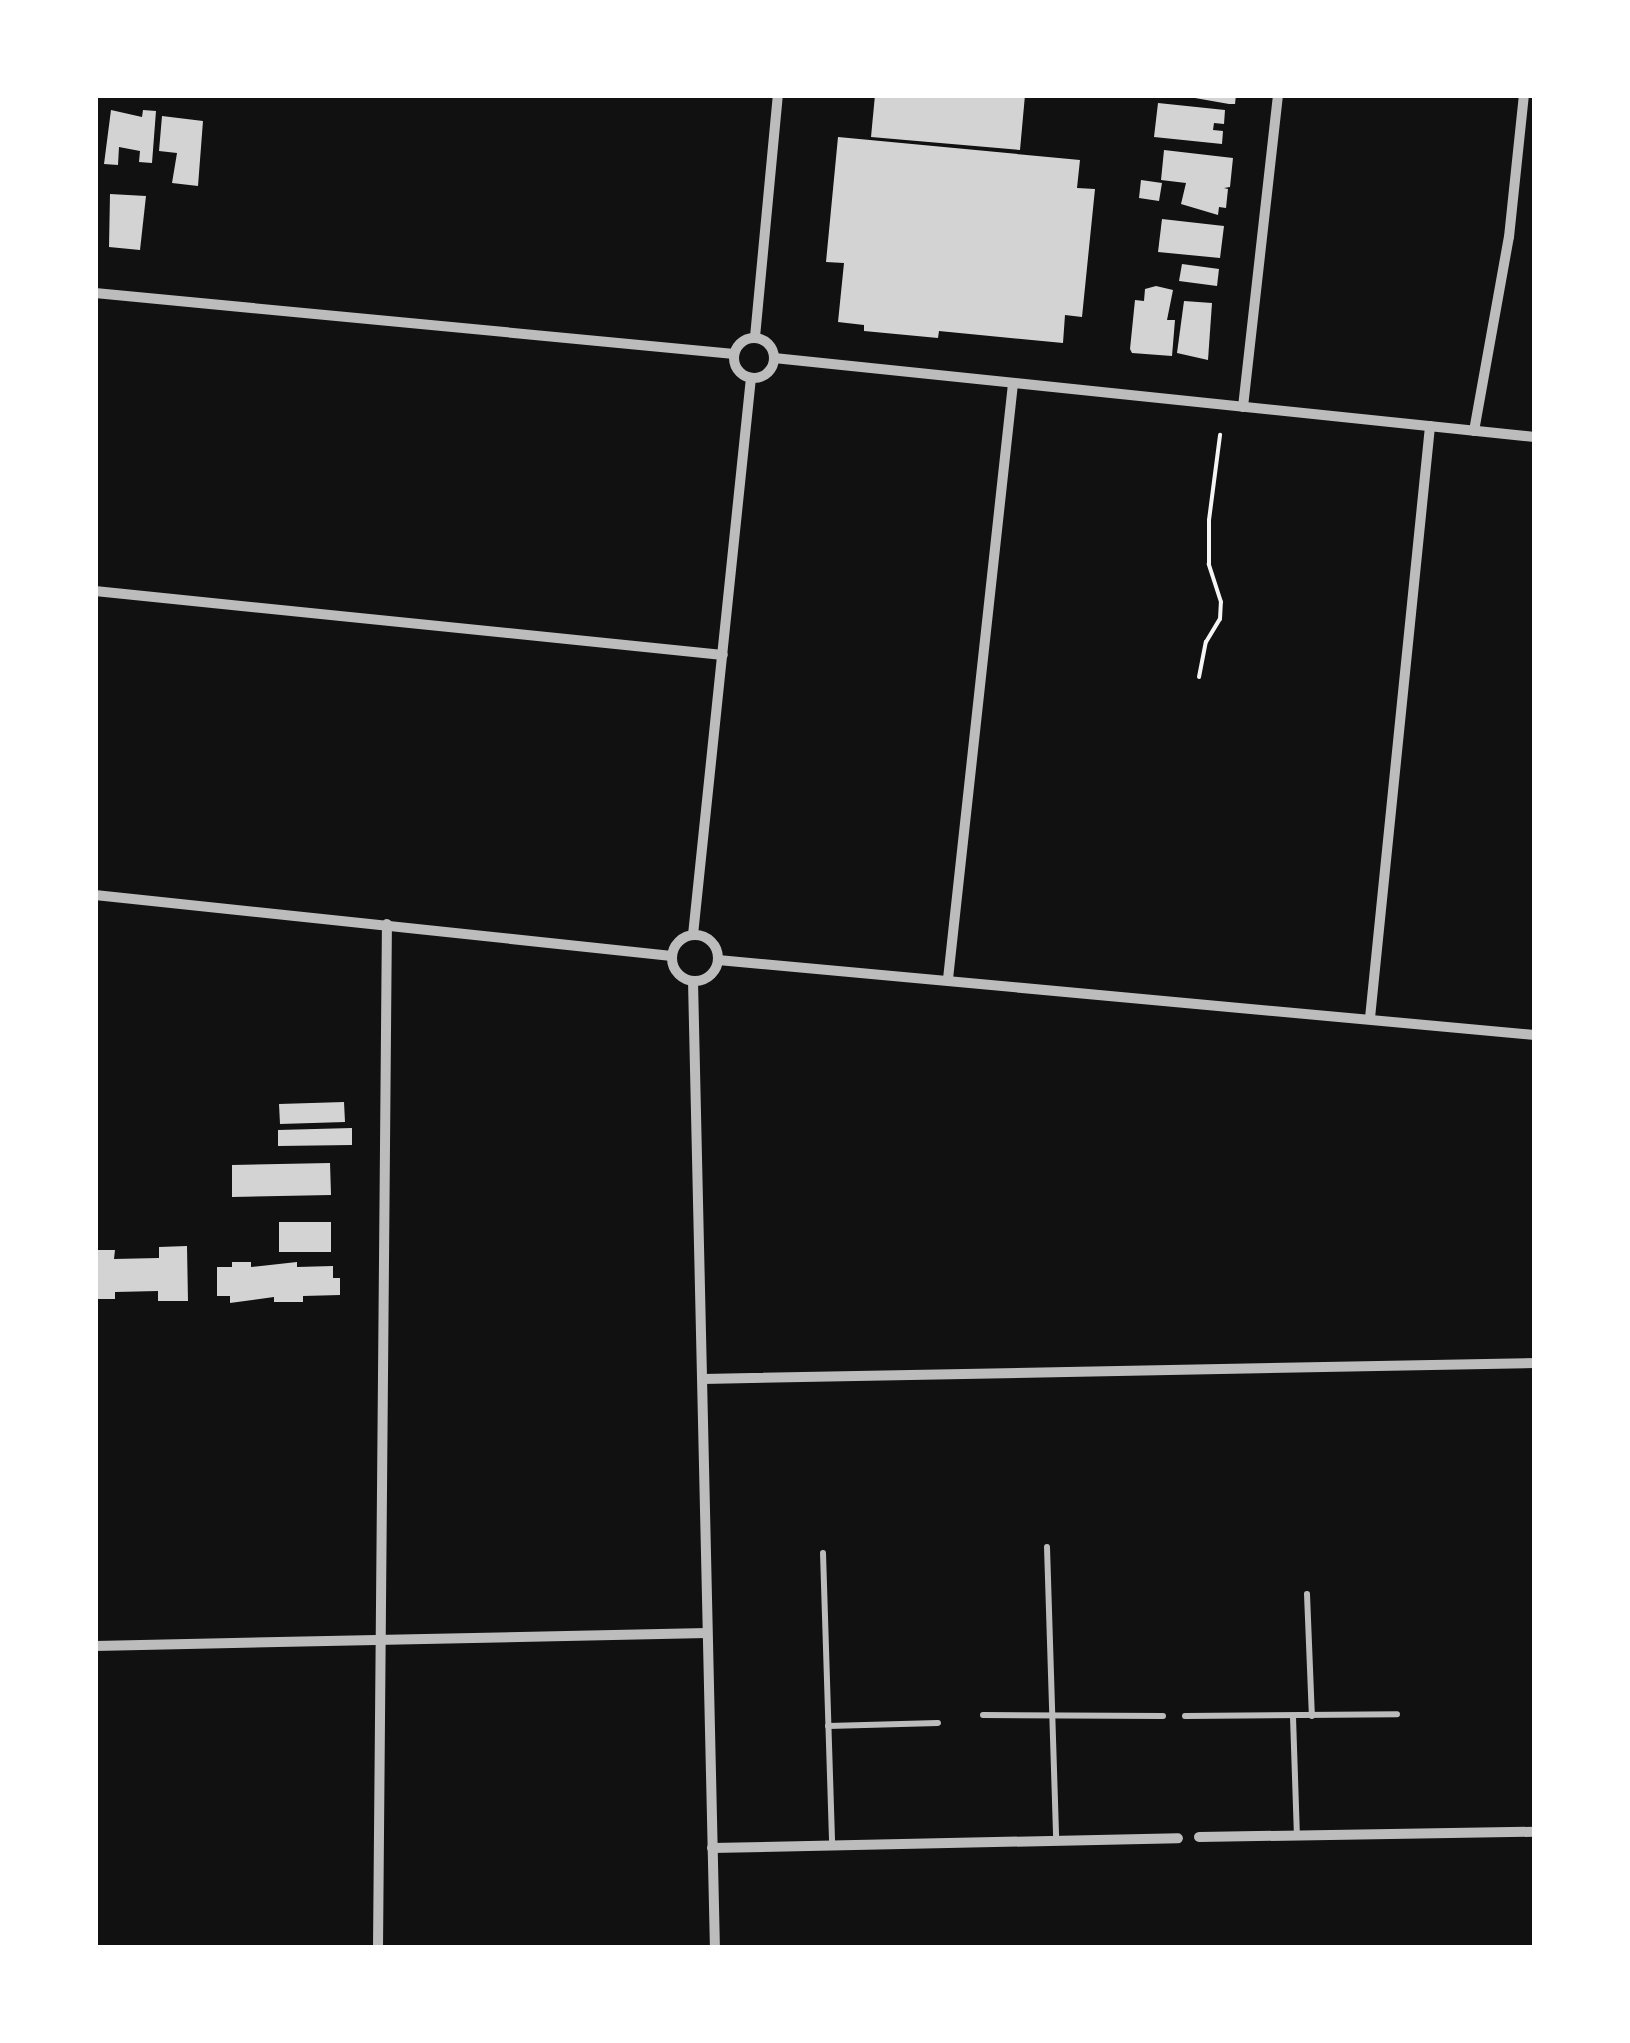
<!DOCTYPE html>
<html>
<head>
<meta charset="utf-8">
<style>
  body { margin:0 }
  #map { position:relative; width:1630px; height:2043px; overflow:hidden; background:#111; font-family:"Libre Baskerville",serif }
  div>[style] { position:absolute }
  .building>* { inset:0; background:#d3d3d3 }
  .path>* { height:4px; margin:-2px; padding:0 2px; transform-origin:2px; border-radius:2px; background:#f5f5f5 }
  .service>* { height:6px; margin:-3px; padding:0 3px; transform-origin:3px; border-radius:3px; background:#bcbcbc }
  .minor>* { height:10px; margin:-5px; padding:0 5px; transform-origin:5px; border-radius:5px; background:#bcbcbc }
  .minor>.ring { margin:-5px; padding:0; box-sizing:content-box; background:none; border:10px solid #bcbcbc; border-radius:50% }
  span { translate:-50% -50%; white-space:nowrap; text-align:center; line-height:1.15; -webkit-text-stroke:9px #fff; paint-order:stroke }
  .frame { position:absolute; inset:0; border:98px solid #fff; pointer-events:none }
</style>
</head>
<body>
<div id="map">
  <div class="building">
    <i style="clip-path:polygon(875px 95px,1025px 95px,1020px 150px,871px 137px)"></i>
    <i style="clip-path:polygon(1178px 95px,1236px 95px,1235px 104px,1229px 104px)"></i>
    <i style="clip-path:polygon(1158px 103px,1225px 110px,1224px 124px,1214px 123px,1213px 130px,1223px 131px,1222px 144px,1154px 137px)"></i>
    <i style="clip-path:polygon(111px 110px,142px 117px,143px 110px,156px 111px,152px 163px,139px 162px,140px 151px,119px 147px,118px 165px,104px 164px)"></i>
    <i style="clip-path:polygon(162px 116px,203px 121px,198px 186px,172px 183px,177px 153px,159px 151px)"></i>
    <i style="clip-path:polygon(838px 137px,1080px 160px,1077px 188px,1095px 189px,1082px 317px,1065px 315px,1063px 343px,939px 331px,938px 338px,864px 331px,864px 325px,838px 322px,844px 263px,826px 262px)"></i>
    <i style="clip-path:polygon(1164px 150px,1233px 158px,1230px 187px,1224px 188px,1228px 189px,1226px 208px,1219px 207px,1218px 215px,1181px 204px,1186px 183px,1161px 180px)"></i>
    <i style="clip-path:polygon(1141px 180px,1162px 183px,1159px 201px,1139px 198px)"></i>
    <i style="clip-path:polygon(110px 194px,146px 196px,140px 250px,109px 247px)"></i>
    <i style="clip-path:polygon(1162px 219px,1224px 226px,1220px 258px,1158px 252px)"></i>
    <i style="clip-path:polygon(1182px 264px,1219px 269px,1217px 286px,1179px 281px)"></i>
    <i style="clip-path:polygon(1156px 286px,1173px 290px,1167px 320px,1175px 320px,1172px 356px,1132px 353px,1130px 349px,1135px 300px,1144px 301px,1145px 289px)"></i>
    <i style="clip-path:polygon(1184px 301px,1212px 303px,1208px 360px,1177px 353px)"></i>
    <i style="clip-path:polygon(344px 1102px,345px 1122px,280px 1124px,279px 1104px)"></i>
    <i style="clip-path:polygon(352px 1128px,352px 1145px,278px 1146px,278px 1130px)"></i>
    <i style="clip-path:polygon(330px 1163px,331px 1195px,232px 1197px,232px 1165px)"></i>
    <i style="clip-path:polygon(279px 1222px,331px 1222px,331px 1252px,279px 1252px)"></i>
    <i style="clip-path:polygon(187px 1246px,188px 1301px,158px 1301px,158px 1291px,115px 1292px,115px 1299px,95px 1299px,95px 1250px,115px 1250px,114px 1259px,159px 1258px,159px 1247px)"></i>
    <i style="clip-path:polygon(232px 1262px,251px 1262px,251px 1267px,297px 1262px,297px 1267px,333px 1266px,333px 1278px,340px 1278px,340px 1295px,303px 1296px,303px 1302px,274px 1302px,274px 1297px,230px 1303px,230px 1296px,217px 1296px,217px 1267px,232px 1267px)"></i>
  </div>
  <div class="path">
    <i style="left:1199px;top:677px;width:36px;rotate:-79deg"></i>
    <i style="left:1206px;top:642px;width:27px;rotate:-59deg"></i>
    <i style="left:1220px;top:619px;width:17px;rotate:-87deg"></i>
    <i style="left:1221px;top:602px;width:40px;rotate:-108deg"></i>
    <i style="left:1209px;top:564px;width:44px;rotate:-90deg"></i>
    <i style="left:1209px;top:520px;width:86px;rotate:-82.6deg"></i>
  </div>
  <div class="service">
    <i style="left:1047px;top:1547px;width:293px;rotate:88.2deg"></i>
    <i style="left:823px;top:1553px;width:292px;rotate:88.2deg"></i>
    <i style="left:1307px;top:1594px;width:122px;rotate:87.7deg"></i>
    <i style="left:983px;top:1715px;width:180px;rotate:0.3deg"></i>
    <i style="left:1185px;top:1716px;width:212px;rotate:-0.5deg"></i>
    <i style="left:1293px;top:1717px;width:118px;rotate:88.1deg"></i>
    <i style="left:828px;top:1726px;width:110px;rotate:-1.6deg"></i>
  </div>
  <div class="minor">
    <i style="left:95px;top:293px;width:642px;rotate:5.45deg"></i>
    <i style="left:755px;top:337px;width:243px;rotate:-84.6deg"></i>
    <i class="ring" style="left:734px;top:338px;width:30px;height:30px"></i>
    <i style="left:774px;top:358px;width:765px;rotate:5.93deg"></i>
    <i style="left:1243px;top:407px;width:314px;rotate:-83.6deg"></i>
    <i style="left:1474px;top:431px;width:197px;rotate:-79.8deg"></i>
    <i style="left:1509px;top:237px;width:143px;rotate:-84deg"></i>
    <i style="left:95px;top:591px;width:631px;rotate:5.82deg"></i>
    <i style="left:95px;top:895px;width:580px;rotate:6.03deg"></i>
    <i class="ring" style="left:672px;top:935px;width:36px;height:36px"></i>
    <i style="left:693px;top:935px;width:560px;rotate:-84.06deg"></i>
    <i style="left:718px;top:960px;width:820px;rotate:5.25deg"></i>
    <i style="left:948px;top:979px;width:599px;rotate:-83.77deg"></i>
    <i style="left:693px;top:981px;width:967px;rotate:88.7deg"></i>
    <i style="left:1370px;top:1018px;width:595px;rotate:-84.21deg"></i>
    <i style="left:703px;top:1379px;width:832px;rotate:-1.1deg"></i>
    <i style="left:95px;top:1646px;width:612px;rotate:-1.22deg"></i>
    <i style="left:1199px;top:1837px;width:336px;rotate:-0.9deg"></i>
    <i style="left:712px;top:1848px;width:466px;rotate:-1.2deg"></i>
    <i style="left:378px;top:1948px;width:1024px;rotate:-89.5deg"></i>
  </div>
  <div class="frame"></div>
</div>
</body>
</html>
